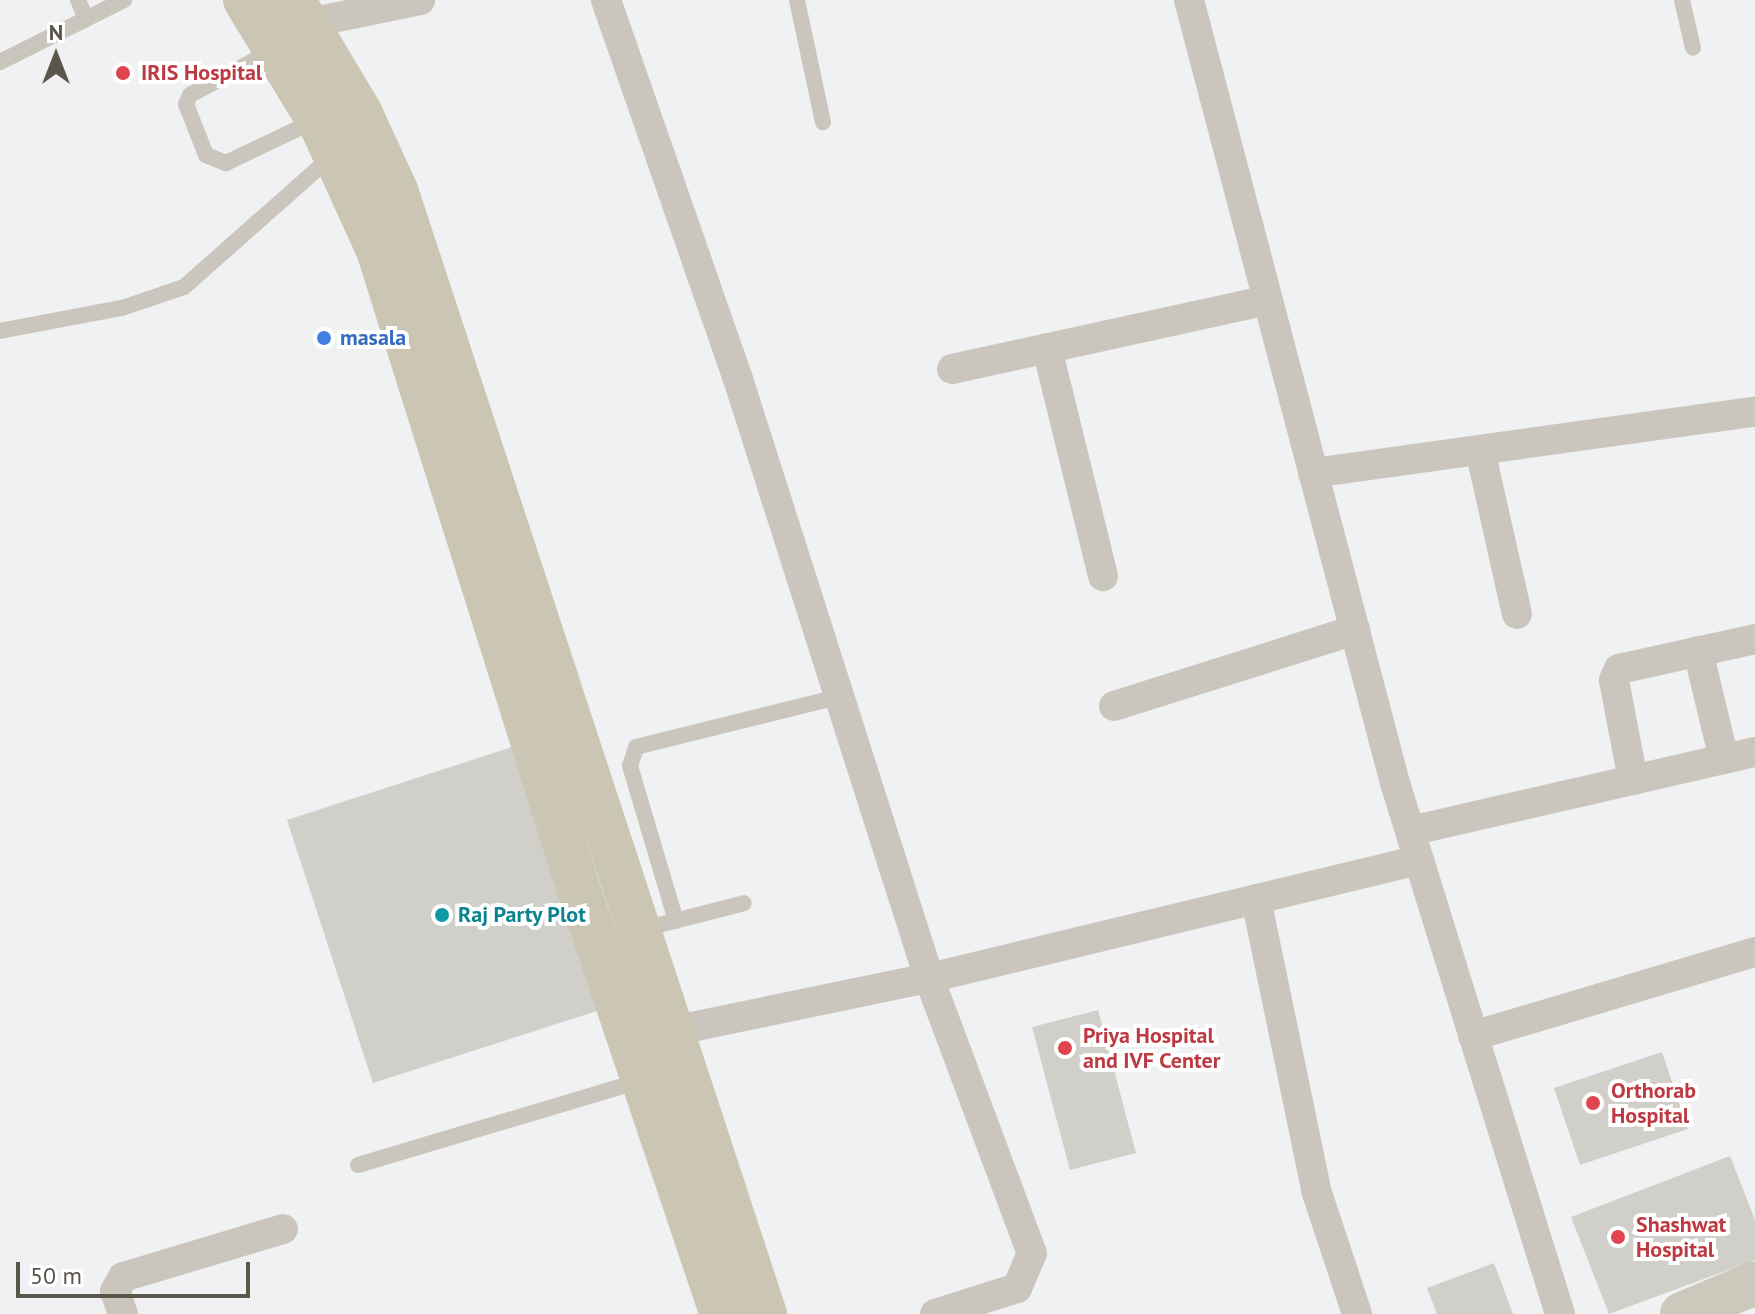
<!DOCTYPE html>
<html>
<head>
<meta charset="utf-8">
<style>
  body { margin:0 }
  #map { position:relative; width:1755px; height:1314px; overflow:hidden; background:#f0f1f2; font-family:"PT Sans",sans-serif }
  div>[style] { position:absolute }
  .building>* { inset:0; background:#d0cfca }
  .lane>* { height:16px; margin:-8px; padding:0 8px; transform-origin:8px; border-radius:8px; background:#cbc6bd }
  .street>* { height:30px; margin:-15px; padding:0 15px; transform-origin:15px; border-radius:15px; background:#cbc6bd }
  .secondary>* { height:44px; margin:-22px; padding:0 22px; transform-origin:22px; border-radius:22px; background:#ccc8bb }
  .primary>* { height:44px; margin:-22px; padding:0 22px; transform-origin:22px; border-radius:22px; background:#cbc5b3 }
  .dots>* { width:22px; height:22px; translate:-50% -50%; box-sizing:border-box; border:4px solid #fff; border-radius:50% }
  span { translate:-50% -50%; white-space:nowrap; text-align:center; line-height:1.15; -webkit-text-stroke:8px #fff; paint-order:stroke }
  .health-label { font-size:22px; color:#be3a42; font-weight:700 }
  .left { translate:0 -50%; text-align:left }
  .shop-label { font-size:22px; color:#366cbe; font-weight:700 }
  .culture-label { font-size:22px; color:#0d838f; font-weight:700 }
  .north { position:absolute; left:16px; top:16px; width:80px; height:80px; -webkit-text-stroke:6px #fff; paint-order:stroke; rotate:0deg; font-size:22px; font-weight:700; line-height:32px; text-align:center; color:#5b564a }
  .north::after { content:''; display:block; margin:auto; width:28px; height:36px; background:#5b564a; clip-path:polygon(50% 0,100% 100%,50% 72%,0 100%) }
  .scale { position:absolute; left:16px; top:1262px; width:234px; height:36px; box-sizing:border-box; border:4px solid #5b564a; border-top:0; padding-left:10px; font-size:24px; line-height:28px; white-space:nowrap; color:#5b564a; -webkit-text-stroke:6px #fff; paint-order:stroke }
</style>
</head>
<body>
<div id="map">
  <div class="building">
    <i style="clip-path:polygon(512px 747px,597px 1011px,373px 1083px,287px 820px)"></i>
    <i style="clip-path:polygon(1098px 1010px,1136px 1153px,1070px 1170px,1032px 1027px)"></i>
    <i style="clip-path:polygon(1662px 1052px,1688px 1129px,1580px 1165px,1554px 1088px)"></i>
    <i style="clip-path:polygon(1730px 1156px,1755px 1220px,1755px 1260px,1609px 1314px,1571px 1217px)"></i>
    <i style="clip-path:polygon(1494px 1263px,1513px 1314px,1437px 1314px,1427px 1288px)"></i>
  </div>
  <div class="lane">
    <i style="left:78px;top:0;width:21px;rotate:67deg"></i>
    <i style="left:797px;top:0;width:125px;rotate:78deg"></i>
    <i style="left:1682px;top:0;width:49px;rotate:77.1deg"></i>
    <i style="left:273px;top:50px;width:94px;rotate:151.5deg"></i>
    <i style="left:190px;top:95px;width:10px;rotate:114deg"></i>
    <i style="left:186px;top:104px;width:55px;rotate:68.6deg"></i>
    <i style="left:206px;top:155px;width:22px;rotate:22deg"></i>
    <i style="left:226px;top:163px;width:98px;rotate:-25.5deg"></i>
    <i style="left:0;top:62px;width:139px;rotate:-26.6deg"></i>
    <i style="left:0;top:331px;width:124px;rotate:-10.7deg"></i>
    <i style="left:122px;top:308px;width:65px;rotate:-18.7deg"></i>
    <i style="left:184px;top:287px;width:196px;rotate:-41.5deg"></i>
    <i style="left:676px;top:921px;width:162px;rotate:-106.5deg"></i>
    <i style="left:630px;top:766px;width:20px;rotate:-72deg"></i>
    <i style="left:636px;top:747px;width:212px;rotate:-13.9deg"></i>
    <i style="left:643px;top:929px;width:104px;rotate:-14.4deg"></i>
    <i style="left:358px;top:1165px;width:294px;rotate:-16.6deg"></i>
  </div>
  <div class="street">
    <i style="left:606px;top:0;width:401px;rotate:70.8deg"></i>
    <i style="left:738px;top:379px;width:629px;rotate:72.31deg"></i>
    <i style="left:929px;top:978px;width:294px;rotate:69.5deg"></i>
    <i style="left:1032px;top:1253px;width:38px;rotate:113deg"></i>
    <i style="left:1017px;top:1288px;width:86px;rotate:162.4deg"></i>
    <i style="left:1189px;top:0;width:810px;rotate:75.26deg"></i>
    <i style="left:1395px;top:783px;width:556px;rotate:72.74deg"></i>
    <i style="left:289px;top:27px;width:134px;rotate:-11.6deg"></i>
    <i style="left:1047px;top:348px;width:235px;rotate:76.2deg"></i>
    <i style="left:952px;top:369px;width:323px;rotate:-12.3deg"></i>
    <i style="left:1480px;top:450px;width:168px;rotate:77.3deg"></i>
    <i style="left:1313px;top:473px;width:446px;rotate:-7.9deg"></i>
    <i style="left:1698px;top:651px;width:111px;rotate:76.5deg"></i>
    <i style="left:1114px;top:706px;width:253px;rotate:-17.5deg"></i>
    <i style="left:1633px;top:780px;width:102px;rotate:-100.8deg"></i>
    <i style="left:1614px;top:680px;width:12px;rotate:-66deg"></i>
    <i style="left:1619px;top:669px;width:139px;rotate:-12.4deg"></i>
    <i style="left:1410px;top:831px;width:354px;rotate:-12.9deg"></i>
    <i style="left:1256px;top:899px;width:300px;rotate:78.3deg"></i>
    <i style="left:1317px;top:1193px;width:127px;rotate:71.7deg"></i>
    <i style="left:677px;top:1030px;width:257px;rotate:-11.7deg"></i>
    <i style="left:929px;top:978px;width:504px;rotate:-13.54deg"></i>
    <i style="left:1473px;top:1036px;width:294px;rotate:-16.6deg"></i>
    <i style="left:123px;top:1314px;width:24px;rotate:-109deg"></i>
    <i style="left:115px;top:1291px;width:16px;rotate:-60deg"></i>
    <i style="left:123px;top:1277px;width:167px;rotate:-16.7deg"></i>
  </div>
  <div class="secondary">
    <i style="left:1682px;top:1314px;width:79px;rotate:-23deg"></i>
  </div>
  <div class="primary">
    <i style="left:245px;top:0;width:146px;rotate:58.7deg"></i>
    <i style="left:321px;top:125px;width:137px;rotate:65.5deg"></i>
    <i style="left:378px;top:250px;width:668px;rotate:72.57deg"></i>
    <i style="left:578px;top:887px;width:451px;rotate:71.4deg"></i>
    <i style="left:293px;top:0;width:131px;rotate:59.1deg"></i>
    <i style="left:360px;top:112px;width:89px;rotate:65.4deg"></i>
    <i style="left:397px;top:193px;width:1180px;rotate:71.83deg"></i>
  </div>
  <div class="dots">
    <i style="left:123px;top:73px;background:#e0444e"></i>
    <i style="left:324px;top:338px;background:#3f7fe0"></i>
    <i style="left:442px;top:915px;background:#0f9aa8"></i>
    <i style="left:1065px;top:1048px;background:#e0444e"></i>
    <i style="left:1593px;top:1103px;background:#e0444e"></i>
    <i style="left:1618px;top:1237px;background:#e0444e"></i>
  </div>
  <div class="health-label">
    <span class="left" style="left:141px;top:73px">IRIS Hospital</span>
    <span class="left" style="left:1083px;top:1048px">Priya Hospital<br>and IVF Center</span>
    <span class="left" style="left:1611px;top:1103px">Orthorab<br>Hospital</span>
    <span class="left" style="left:1636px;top:1237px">Shashwat<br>Hospital</span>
  </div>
  <div class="shop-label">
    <span class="left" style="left:340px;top:338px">masala</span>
  </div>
  <div class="culture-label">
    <span class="left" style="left:458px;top:915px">Raj Party Plot</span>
  </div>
  <div class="north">N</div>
  <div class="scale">50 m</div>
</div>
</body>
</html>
